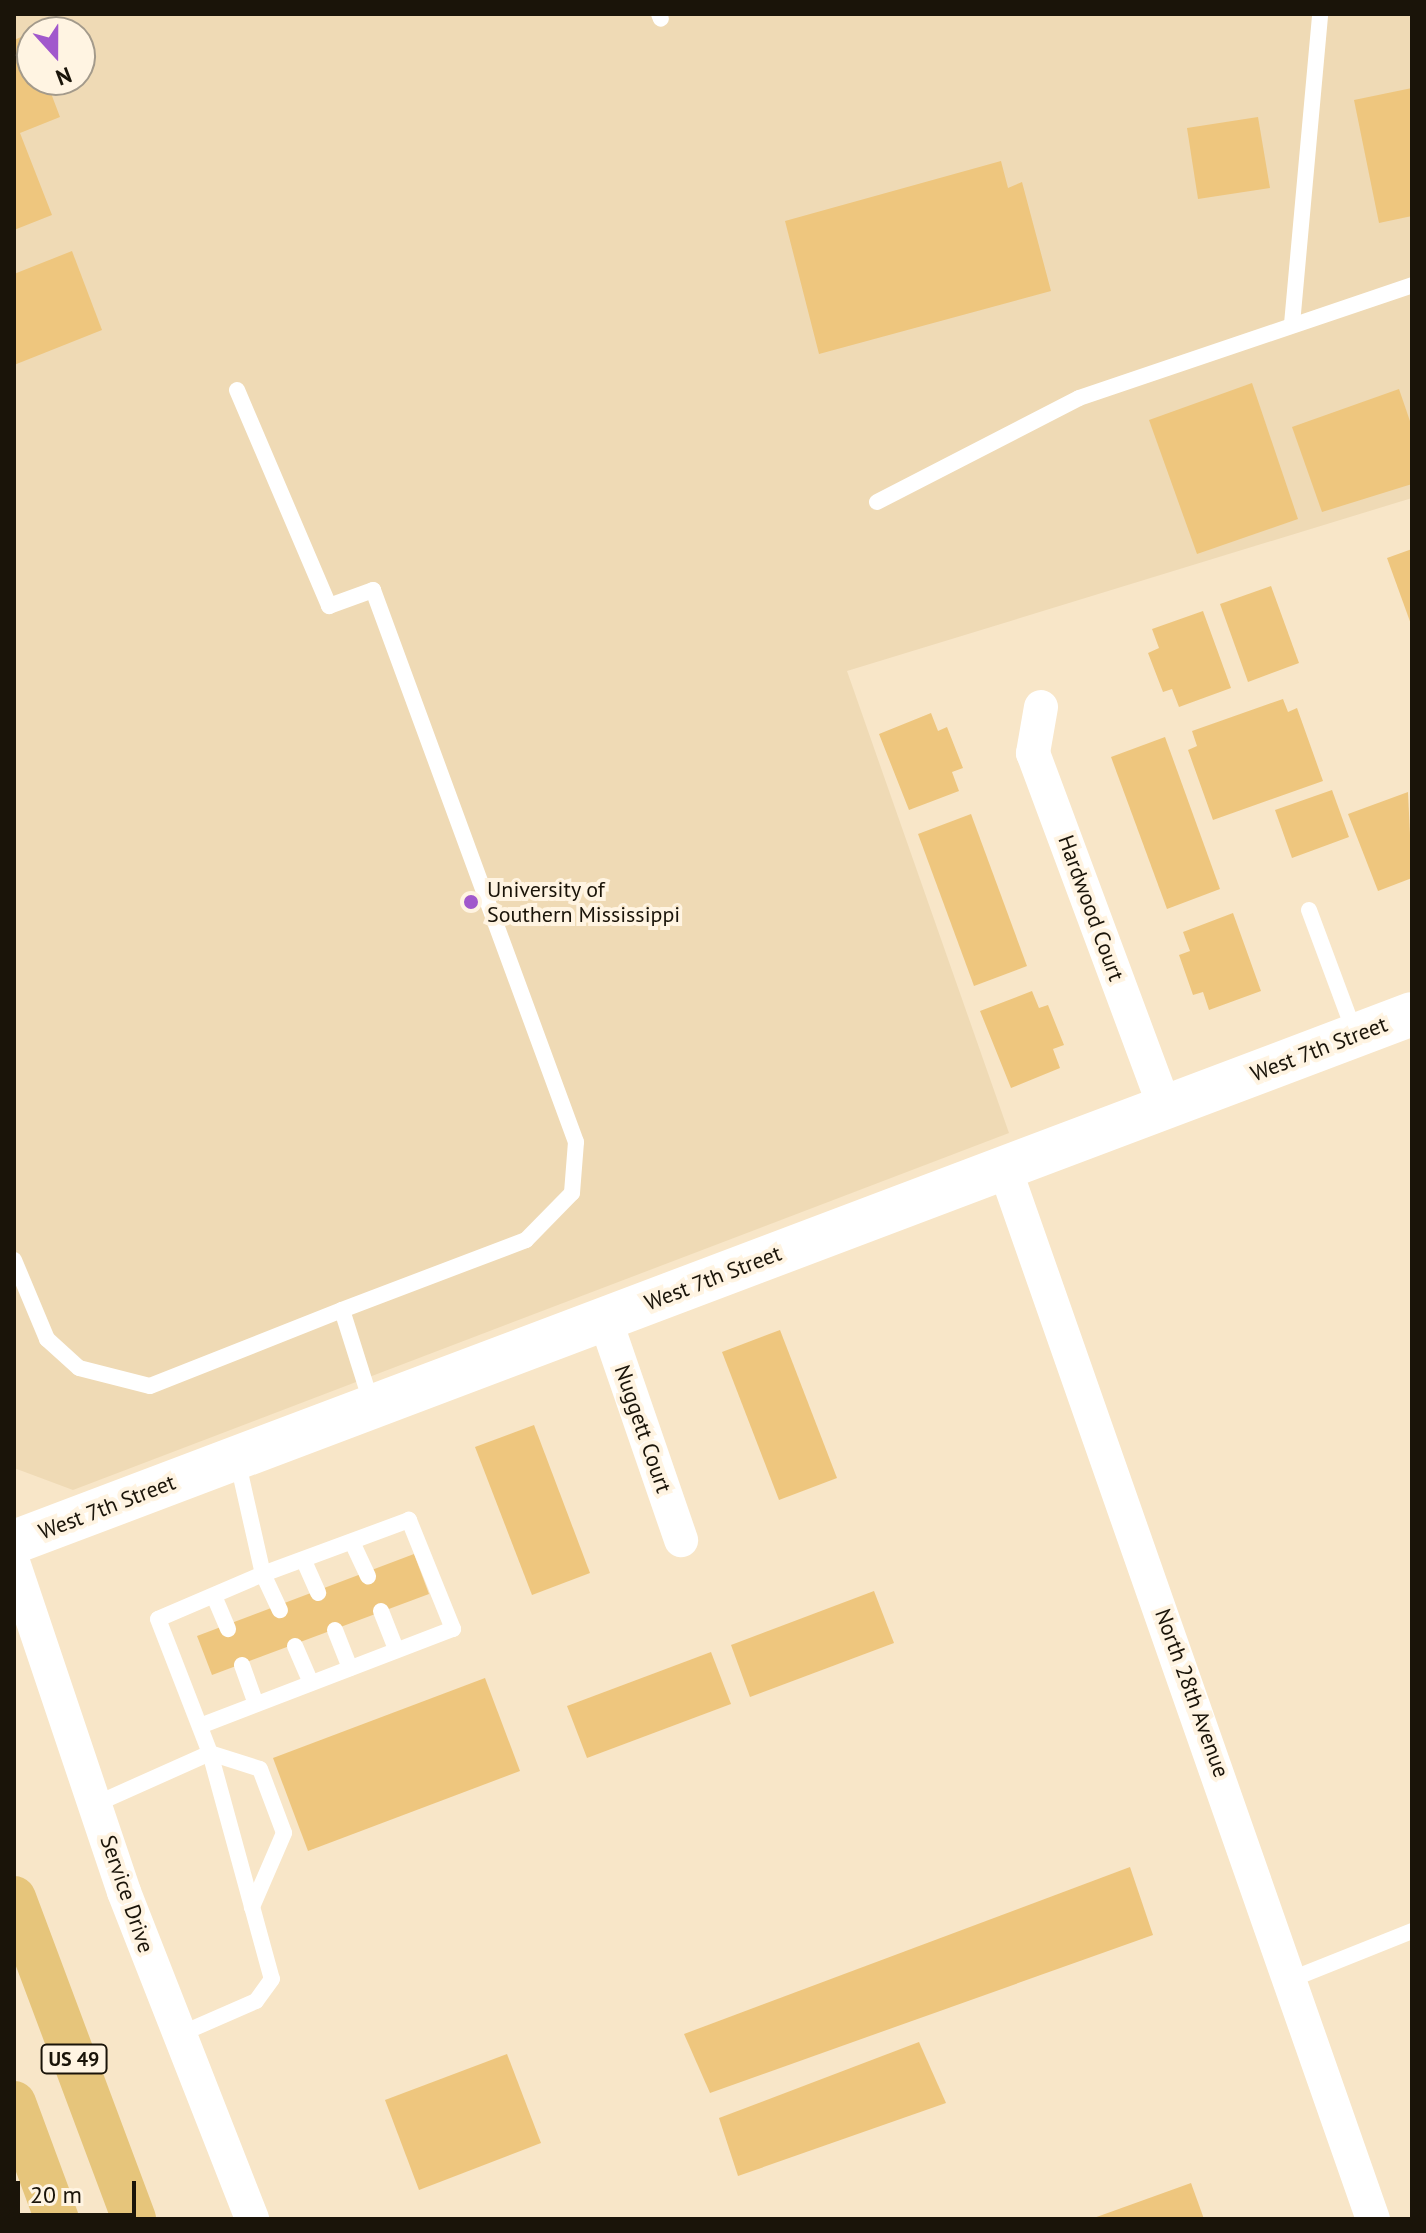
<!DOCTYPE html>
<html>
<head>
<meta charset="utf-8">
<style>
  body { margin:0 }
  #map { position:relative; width:1426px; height:2233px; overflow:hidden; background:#f8e6c8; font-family:"PT Sans",sans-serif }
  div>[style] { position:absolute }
  .built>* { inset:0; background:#efdab5 }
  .building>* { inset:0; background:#eec67e }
  .lane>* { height:16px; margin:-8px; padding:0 8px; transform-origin:8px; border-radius:8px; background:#fff }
  .street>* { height:34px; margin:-17px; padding:0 17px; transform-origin:17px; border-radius:17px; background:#fff }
  .secondary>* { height:44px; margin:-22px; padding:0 22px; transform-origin:22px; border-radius:22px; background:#fff }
  .primary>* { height:44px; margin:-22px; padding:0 22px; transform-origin:22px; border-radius:22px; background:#e6c57b }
  .dots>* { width:22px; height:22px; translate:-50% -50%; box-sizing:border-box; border:4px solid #fff4e2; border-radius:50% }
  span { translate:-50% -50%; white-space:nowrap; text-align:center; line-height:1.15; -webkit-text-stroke:8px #fff4e2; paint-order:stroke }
  .shield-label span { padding:2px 6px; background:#fff4e2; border:2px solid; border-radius:6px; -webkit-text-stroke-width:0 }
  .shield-label { font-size:20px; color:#1a1409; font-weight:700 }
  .poi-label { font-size:22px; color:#1a1409 }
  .left { translate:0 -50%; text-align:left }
  .street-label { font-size:22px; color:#1a1409 }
  .frame { position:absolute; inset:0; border:16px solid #1a1409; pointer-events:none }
  .north { position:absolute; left:16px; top:16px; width:80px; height:80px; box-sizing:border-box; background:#fff4e2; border:2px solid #a39a8b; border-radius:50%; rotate:159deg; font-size:22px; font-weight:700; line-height:32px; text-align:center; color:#1a1409 }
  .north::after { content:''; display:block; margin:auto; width:28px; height:36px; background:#a158cc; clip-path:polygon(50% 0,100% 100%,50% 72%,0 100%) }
  .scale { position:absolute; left:16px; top:2181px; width:120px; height:36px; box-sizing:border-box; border:4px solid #1a1409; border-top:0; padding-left:10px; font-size:24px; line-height:28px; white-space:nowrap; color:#1a1409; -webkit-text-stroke:6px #fff4e2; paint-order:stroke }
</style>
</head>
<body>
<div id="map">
  <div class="built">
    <i style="clip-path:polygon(evenodd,14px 14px,1412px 14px,1412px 498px,847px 671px,1009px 1133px,73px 1490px,14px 1468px,14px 14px,32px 32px,80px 32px,80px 80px,32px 80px,32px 32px)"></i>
  </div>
  <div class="building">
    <i style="clip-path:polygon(28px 34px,32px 80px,46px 80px,60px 117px,20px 133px,52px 215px,14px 230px,14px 40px)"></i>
    <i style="clip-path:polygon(1412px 88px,1412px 216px,1379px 223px,1354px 100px)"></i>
    <i style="clip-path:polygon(1258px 117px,1270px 188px,1198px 199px,1187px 128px)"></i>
    <i style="clip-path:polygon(1001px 161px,1008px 188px,1022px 182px,1051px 291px,819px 354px,785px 221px)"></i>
    <i style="clip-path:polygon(72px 251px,102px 330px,14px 365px,14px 274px)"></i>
    <i style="clip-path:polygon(1252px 383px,1298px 519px,1197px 554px,1149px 420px)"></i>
    <i style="clip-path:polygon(1399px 389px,1412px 427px,1412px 484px,1322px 512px,1292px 427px)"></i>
    <i style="clip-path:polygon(1412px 549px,1412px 627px,1387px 558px)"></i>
    <i style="clip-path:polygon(1271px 586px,1299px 663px,1248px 682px,1220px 604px)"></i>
    <i style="clip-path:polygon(1203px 611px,1231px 688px,1179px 707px,1172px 689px,1163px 692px,1148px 653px,1159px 648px,1152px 629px)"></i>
    <i style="clip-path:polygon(1283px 699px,1288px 712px,1297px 708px,1323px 781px,1213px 820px,1188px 750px,1197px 746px,1192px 731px)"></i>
    <i style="clip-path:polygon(931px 713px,938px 731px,947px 727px,963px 768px,952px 772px,959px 791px,909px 810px,879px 734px)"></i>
    <i style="clip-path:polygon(1165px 737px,1220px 889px,1167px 909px,1111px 757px)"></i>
    <i style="clip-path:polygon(1332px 790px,1349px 837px,1292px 858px,1275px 810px)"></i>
    <i style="clip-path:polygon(1408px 792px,1412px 878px,1378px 891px,1348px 814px)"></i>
    <i style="clip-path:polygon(971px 814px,1027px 966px,974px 986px,918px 834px)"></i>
    <i style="clip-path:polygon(1233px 913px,1261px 991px,1209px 1010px,1203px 992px,1193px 995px,1179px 955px,1190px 951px,1183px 932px)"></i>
    <i style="clip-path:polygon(1032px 991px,1039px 1008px,1048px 1005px,1064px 1045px,1053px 1049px,1060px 1068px,1011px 1088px,980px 1011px)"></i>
    <i style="clip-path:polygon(780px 1330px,837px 1478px,779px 1500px,722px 1352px)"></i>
    <i style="clip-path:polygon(534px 1425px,590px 1573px,532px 1595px,475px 1447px)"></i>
    <i style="clip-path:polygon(414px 1554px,429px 1594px,212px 1675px,197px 1636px)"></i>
    <i style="clip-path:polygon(874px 1591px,894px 1643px,750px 1697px,731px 1645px)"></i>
    <i style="clip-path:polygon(711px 1652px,731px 1704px,587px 1758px,567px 1706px)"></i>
    <i style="clip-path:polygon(485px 1678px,520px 1771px,308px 1851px,273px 1758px)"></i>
    <i style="clip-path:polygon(1130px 1867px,1153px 1935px,710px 2093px,684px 2034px)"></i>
    <i style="clip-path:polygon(919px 2042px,946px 2103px,738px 2176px,719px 2118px)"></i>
    <i style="clip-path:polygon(507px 2054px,541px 2143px,419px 2190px,385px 2100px)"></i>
    <i style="clip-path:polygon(1191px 2183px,1204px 2219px,1091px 2219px)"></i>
  </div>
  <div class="lane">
    <i style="left:659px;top:14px;width:5px;rotate:68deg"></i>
    <i style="left:1292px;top:324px;width:311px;rotate:-84.8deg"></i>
    <i style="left:237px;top:390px;width:235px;rotate:66.9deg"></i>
    <i style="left:329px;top:606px;width:47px;rotate:-20deg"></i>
    <i style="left:373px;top:590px;width:588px;rotate:69.81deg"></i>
    <i style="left:576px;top:1142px;width:51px;rotate:94.5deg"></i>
    <i style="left:572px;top:1193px;width:66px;rotate:134.4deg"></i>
    <i style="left:526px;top:1240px;width:197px;rotate:159.2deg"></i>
    <i style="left:342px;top:1310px;width:100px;rotate:72.5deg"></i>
    <i style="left:877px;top:502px;width:227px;rotate:-27.2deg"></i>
    <i style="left:1079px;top:398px;width:352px;rotate:-18.7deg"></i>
    <i style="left:1309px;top:910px;width:132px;rotate:69.6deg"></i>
    <i style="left:14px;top:1260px;width:86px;rotate:67.3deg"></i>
    <i style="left:47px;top:1339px;width:43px;rotate:42.2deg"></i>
    <i style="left:79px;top:1368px;width:73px;rotate:14.2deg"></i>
    <i style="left:150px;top:1386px;width:206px;rotate:-21.6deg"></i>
    <i style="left:237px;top:1459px;width:118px;rotate:77.3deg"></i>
    <i style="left:263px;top:1574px;width:114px;rotate:156.8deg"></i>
    <i style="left:158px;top:1619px;width:144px;rotate:68.8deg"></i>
    <i style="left:210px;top:1753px;width:52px;rotate:17.7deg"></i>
    <i style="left:260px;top:1769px;width:68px;rotate:69.4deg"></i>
    <i style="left:284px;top:1833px;width:81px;rotate:113.4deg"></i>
    <i style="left:352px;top:1542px;width:38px;rotate:65deg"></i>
    <i style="left:304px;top:1561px;width:35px;rotate:66deg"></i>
    <i style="left:214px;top:1596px;width:36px;rotate:67deg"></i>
    <i style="left:381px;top:1611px;width:41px;rotate:68.5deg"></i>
    <i style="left:335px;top:1630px;width:41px;rotate:68.5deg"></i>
    <i style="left:295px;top:1646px;width:40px;rotate:66.6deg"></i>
    <i style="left:242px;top:1665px;width:41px;rotate:70.3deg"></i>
    <i style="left:200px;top:1726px;width:271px;rotate:-21deg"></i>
    <i style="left:453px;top:1629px;width:118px;rotate:-112deg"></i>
    <i style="left:409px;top:1520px;width:156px;rotate:159.7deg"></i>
    <i style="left:263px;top:1574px;width:40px;rotate:65deg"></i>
    <i style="left:96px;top:1804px;width:125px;rotate:-24.1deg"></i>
    <i style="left:210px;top:1753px;width:234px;rotate:74.7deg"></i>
    <i style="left:272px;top:1979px;width:27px;rotate:126deg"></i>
    <i style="left:256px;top:2001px;width:85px;rotate:156.4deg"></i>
    <i style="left:1292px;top:1979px;width:129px;rotate:-21.8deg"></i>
  </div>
  <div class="street">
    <i style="left:1041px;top:707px;width:47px;rotate:99.9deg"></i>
    <i style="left:1033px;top:753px;width:379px;rotate:69.6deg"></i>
    <i style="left:1005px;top:1169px;width:1113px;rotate:70.69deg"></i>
    <i style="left:605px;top:1319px;width:234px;rotate:71deg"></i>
    <i style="left:14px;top:1565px;width:345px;rotate:71.4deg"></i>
    <i style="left:124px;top:1892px;width:351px;rotate:68.6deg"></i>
  </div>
  <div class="secondary">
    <i style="left:14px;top:1542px;width:1494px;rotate:-20.69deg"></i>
  </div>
  <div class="primary">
    <i style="left:14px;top:1898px;width:343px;rotate:69.5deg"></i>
    <i style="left:14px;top:2103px;width:124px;rotate:69.7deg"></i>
  </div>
  <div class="dots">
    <i style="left:471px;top:902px;background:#a158cc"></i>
  </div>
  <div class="shield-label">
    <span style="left:74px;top:2059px">US 49</span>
  </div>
  <div class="poi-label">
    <span class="left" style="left:487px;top:902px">University of<br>Southern Mississippi</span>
  </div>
  <div class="street-label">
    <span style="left:1091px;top:908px;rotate:70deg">Hardwood Court</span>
    <span style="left:1319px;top:1049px;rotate:-21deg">West 7th Street</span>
    <span style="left:713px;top:1278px;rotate:-21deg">West 7th Street</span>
    <span style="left:643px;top:1429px;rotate:71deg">Nuggett Court</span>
    <span style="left:107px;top:1507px;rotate:-21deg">West 7th Street</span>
    <span style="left:1192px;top:1693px;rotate:70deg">North 28th Avenue</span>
    <span style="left:127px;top:1894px;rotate:71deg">Service Drive</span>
  </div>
  <div class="frame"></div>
  <div class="north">N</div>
  <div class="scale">20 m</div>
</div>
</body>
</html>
